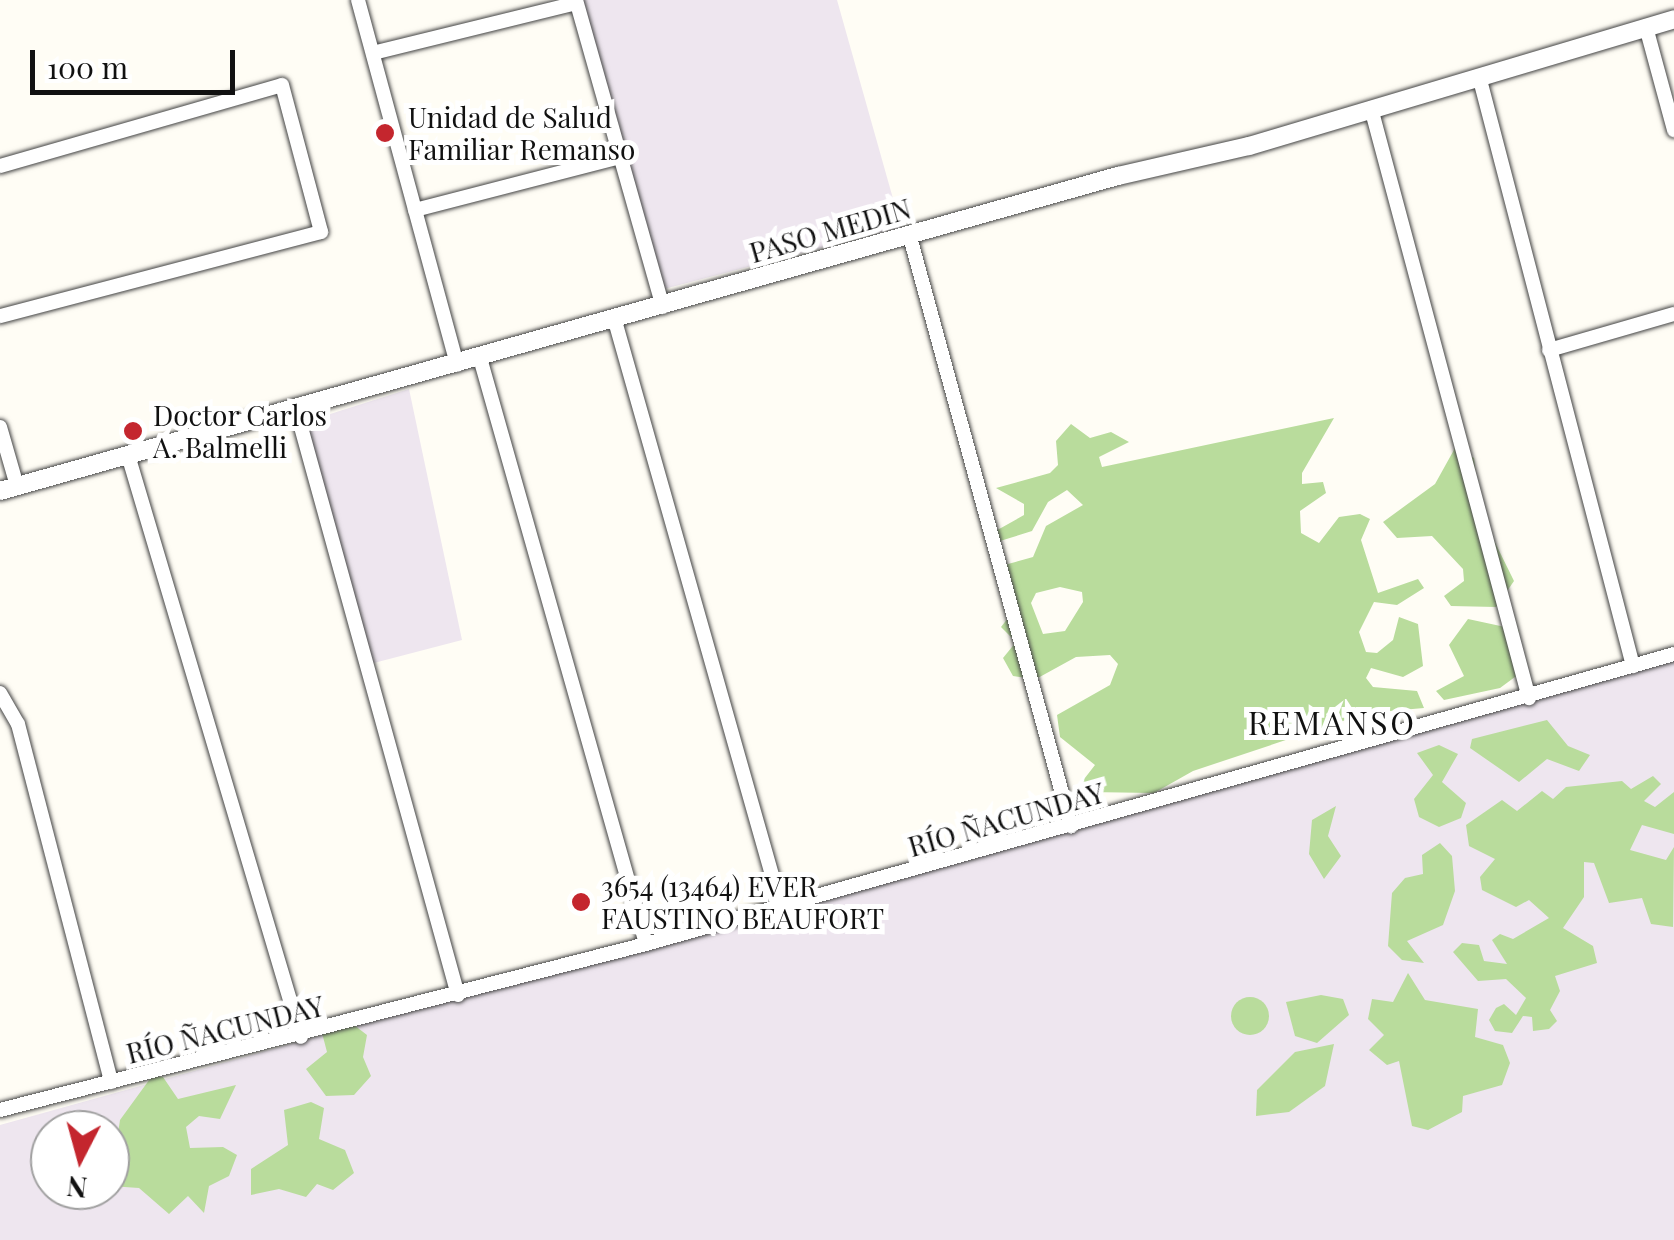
<!DOCTYPE html>
<html>
<head>
<meta charset="utf-8">
<style>
  body { margin:0 }
  #map { position:relative; width:1674px; height:1240px; overflow:hidden; background:#fffdf5; font-family:"Playfair Display",serif }
  div>[style] { position:absolute }
  .industrial>* { inset:0; background:#eee6ef }
  .forest>* { inset:0; background:#b9dc9c }
  .round { border-radius:50% }
  .roads { filter:drop-shadow(0 0 2px #444) drop-shadow(0 0 2px #444) }
  .minor>* { height:14px; margin:-7px; padding:0 7px; transform-origin:7px; border-radius:7px; background:#fff }
  .tertiary>* { height:18px; margin:-9px; padding:0 9px; transform-origin:9px; border-radius:9px; background:#fff }
  .dots>* { width:28px; height:28px; translate:-50% -50%; box-sizing:border-box; border:5px solid #fff; border-radius:50% }
  span { translate:-50% -50%; white-space:nowrap; text-align:center; line-height:1.15; -webkit-text-stroke:10px #fff; paint-order:stroke }
  .poi-label { font-size:28px; color:#111 }
  .left { translate:0 -50%; text-align:left }
  .street-label { font-size:28px; color:#111 }
  .quarter-label { font-size:32px; color:#111; letter-spacing:2.5px }
  .north { position:absolute; left:30px; top:1110px; width:100px; height:100px; box-sizing:border-box; background:#fff; border:2px solid #a0a0a0; border-radius:50%; rotate:186deg; font-size:28px; font-weight:700; line-height:40px; text-align:center; color:#111 }
  .north::after { content:''; display:block; margin:auto; width:35px; height:45px; background:#c4262e; clip-path:polygon(50% 0,100% 100%,50% 72%,0 100%) }
  .scale { position:absolute; left:30px; top:50px; width:205px; height:45px; box-sizing:border-box; border:5px solid #111; border-top:0; padding-left:12px; font-size:30px; line-height:35px; white-space:nowrap; color:#111; -webkit-text-stroke:8px #fff; paint-order:stroke }
</style>
</head>
<body>
<div id="map">
  <div class="industrial">
    <i style="clip-path:polygon(581px 0,837px 0,901px 227px,664px 289px)"></i>
    <i style="clip-path:polygon(409px 389px,462px 640px,370px 664px,305px 422px)"></i>
    <i style="clip-path:polygon(evenodd,1674px 659px,1674px 1240px,0 1240px,0 1125px,1674px 659px,50px 1130px,110px 1130px,110px 1190px,50px 1190px,50px 1130px)"></i>
  </div>
  <div class="forest">
    <i style="clip-path:polygon(evenodd,1334px 418px,1302px 473px,1302px 484px,1323px 482px,1326px 493px,1300px 511px,1301px 533px,1319px 543px,1339px 517px,1360px 514px,1370px 519px,1361px 540px,1378px 593px,1418px 579px,1424px 588px,1397px 605px,1374px 602px,1359px 632px,1366px 652px,1377px 653px,1393px 640px,1399px 617px,1418px 624px,1423px 666px,1403px 677px,1371px 668px,1366px 678px,1373px 687px,1417px 691px,1424px 708px,1367px 713px,1193px 771px,1154px 793px,1088px 792px,1081px 783px,1095px 765px,1060px 737px,1057px 715px,1110px 685px,1118px 664px,1110px 655px,1076px 657px,1036px 679px,1013px 676px,1003px 658px,1016px 642px,1001px 627px,1008px 618px,1001px 566px,1033px 557px,1046px 526px,1083px 505px,1067px 490px,1048px 502px,1032px 531px,1000px 541px,992px 533px,1024px 515px,1024px 504px,996px 488px,1050px 473px,1058px 465px,1056px 441px,1071px 424px,1090px 438px,1111px 432px,1129px 442px,1099px 457px,1102px 467px,1334px 418px,1060px 587px,1082px 592px,1083px 602px,1065px 631px,1043px 634px,1031px 603px,1036px 593px,1060px 587px)"></i>
    <i style="clip-path:polygon(1455px 448px,1474px 458px,1480px 512px,1514px 581px,1496px 607px,1451px 606px,1444px 596px,1464px 581px,1463px 569px,1432px 536px,1397px 538px,1383px 522px,1435px 484px)"></i>
    <i style="clip-path:polygon(1468px 619px,1519px 630px,1519px 674px,1500px 688px,1444px 700px,1436px 691px,1464px 676px,1449px 645px)"></i>
    <i style="clip-path:polygon(1547px 720px,1568px 746px,1590px 755px,1579px 771px,1547px 759px,1519px 782px,1470px 748px,1472px 739px)"></i>
    <i style="clip-path:polygon(1439px 745px,1458px 754px,1442px 782px,1466px 803px,1461px 818px,1439px 827px,1419px 817px,1414px 799px,1433px 775px,1417px 753px)"></i>
    <i style="clip-path:polygon(1653px 776px,1661px 784px,1644px 801px,1655px 807px,1674px 792px,1674px 834px,1642px 825px,1630px 850px,1666px 860px,1674px 847px,1673px 927px,1651px 924px,1642px 898px,1609px 903px,1594px 863px,1584px 862px,1584px 897px,1563px 928px,1593px 946px,1597px 963px,1555px 976px,1560px 991px,1550px 1010px,1557px 1021px,1549px 1029px,1533px 1031px,1532px 1017px,1523px 1016px,1512px 1033px,1495px 1031px,1489px 1020px,1496px 1008px,1504px 1004px,1516px 1015px,1526px 998px,1506px 979px,1478px 981px,1453px 952px,1462px 943px,1479px 945px,1484px 961px,1507px 964px,1492px 940px,1500px 934px,1513px 939px,1549px 918px,1529px 900px,1516px 907px,1482px 890px,1480px 877px,1495px 859px,1469px 846px,1466px 825px,1502px 800px,1517px 811px,1542px 791px,1553px 799px,1566px 787px,1622px 781px,1631px 789px)"></i>
    <i style="clip-path:polygon(1336px 806px,1328px 836px,1341px 856px,1324px 879px,1309px 854px,1312px 820px)"></i>
    <i style="clip-path:polygon(1440px 843px,1452px 856px,1455px 891px,1443px 925px,1407px 941px,1424px 963px,1402px 960px,1388px 946px,1392px 893px,1405px 878px,1423px 874px,1422px 855px)"></i>
    <i style="clip-path:polygon(1408px 973px,1425px 1000px,1478px 1009px,1475px 1037px,1503px 1045px,1510px 1063px,1502px 1085px,1463px 1096px,1462px 1112px,1428px 1130px,1412px 1126px,1399px 1061px,1387px 1065px,1369px 1050px,1384px 1035px,1368px 1019px,1372px 999px,1393px 1002px)"></i>
    <i style="clip-path:polygon(1321px 995px,1343px 999px,1349px 1015px,1317px 1043px,1295px 1036px,1286px 1002px)"></i>
    <i class="round" style="left:1231px;top:997px;width:38px;height:38px"></i>
    <i style="clip-path:polygon(354px 1025px,367px 1035px,363px 1057px,371px 1076px,354px 1095px,326px 1096px,306px 1069px,327px 1052px,322px 1033px)"></i>
    <i style="clip-path:polygon(1334px 1044px,1325px 1086px,1289px 1112px,1256px 1116px,1257px 1090px,1295px 1052px)"></i>
    <i style="clip-path:polygon(152px 1076px,163px 1077px,178px 1099px,236px 1085px,220px 1119px,199px 1116px,186px 1127px,190px 1148px,223px 1147px,237px 1155px,229px 1176px,209px 1186px,204px 1213px,188px 1196px,169px 1214px,139px 1188px,110px 1186px,120px 1120px)"></i>
    <i style="clip-path:polygon(311px 1102px,324px 1108px,319px 1139px,345px 1150px,354px 1173px,333px 1190px,317px 1184px,306px 1197px,279px 1189px,251px 1195px,251px 1169px,288px 1145px,284px 1110px)"></i>
  </div>
  <div class="roads">
    <div class="minor">
      <i style="left:358px;top:0;width:378px;rotate:74.8deg"></i>
      <i style="left:576px;top:0;width:319px;rotate:74.2deg"></i>
      <i style="left:1646px;top:27px;width:107px;rotate:74.8deg"></i>
      <i style="left:373px;top:53px;width:209px;rotate:-13.8deg"></i>
      <i style="left:1479px;top:76px;width:610px;rotate:75.37deg"></i>
      <i style="left:1371px;top:108px;width:611px;rotate:75.01deg"></i>
      <i style="left:0;top:166px;width:293px;rotate:-16deg"></i>
      <i style="left:282px;top:85px;width:152px;rotate:75.1deg"></i>
      <i style="left:321px;top:232px;width:332px;rotate:165.3deg"></i>
      <i style="left:415px;top:210px;width:212px;rotate:-14.5deg"></i>
      <i style="left:910px;top:237px;width:611px;rotate:74.71deg"></i>
      <i style="left:615px;top:321px;width:609px;rotate:74.18deg"></i>
      <i style="left:1549px;top:350px;width:130px;rotate:-16.1deg"></i>
      <i style="left:480px;top:358px;width:609px;rotate:74.18deg"></i>
      <i style="left:296px;top:409px;width:608px;rotate:74.55deg"></i>
      <i style="left:0;top:427px;width:61px;rotate:73.9deg"></i>
      <i style="left:128px;top:455px;width:607px;rotate:73.45deg"></i>
      <i style="left:0;top:693px;width:36px;rotate:60deg"></i>
      <i style="left:18px;top:724px;width:370px;rotate:75.4deg"></i>
      <i style="left:0;top:1110px;width:667px;rotate:-14.41deg"></i>
      <i style="left:646px;top:944px;width:1068px;rotate:-15.75deg"></i>
    </div>
    <div class="tertiary">
      <i style="left:0;top:491px;width:1162px;rotate:-15.74deg"></i>
      <i style="left:1118px;top:176px;width:134px;rotate:-12.9deg"></i>
      <i style="left:1249px;top:146px;width:444px;rotate:-16.6deg"></i>
    </div>
  </div>
  <div class="dots">
    <i style="left:385px;top:133px;background:#c4262e"></i>
    <i style="left:133px;top:431px;background:#c4262e"></i>
    <i style="left:581px;top:902px;background:#c4262e"></i>
  </div>
  <div class="poi-label">
    <span class="left" style="left:408px;top:133px">Unidad de Salud<br>Familiar Remanso</span>
    <span class="left" style="left:153px;top:431px">Doctor Carlos<br>A. Balmelli</span>
    <span class="left" style="left:601px;top:902px">3654 (13464) EVER<br>FAUSTINO BEAUFORT</span>
  </div>
  <div class="street-label">
    <span style="left:830px;top:230px;rotate:-16deg">PASO MEDIN</span>
    <span style="left:1006px;top:819px;rotate:-16deg">RÍO ÑACUNDAY</span>
    <span style="left:225px;top:1029px;rotate:-14deg">RÍO ÑACUNDAY</span>
  </div>
  <div class="quarter-label">
    <span style="left:1332px;top:722px">REMANSO</span>
  </div>
  <div class="north">N</div>
  <div class="scale">100 m</div>
</div>
</body>
</html>
